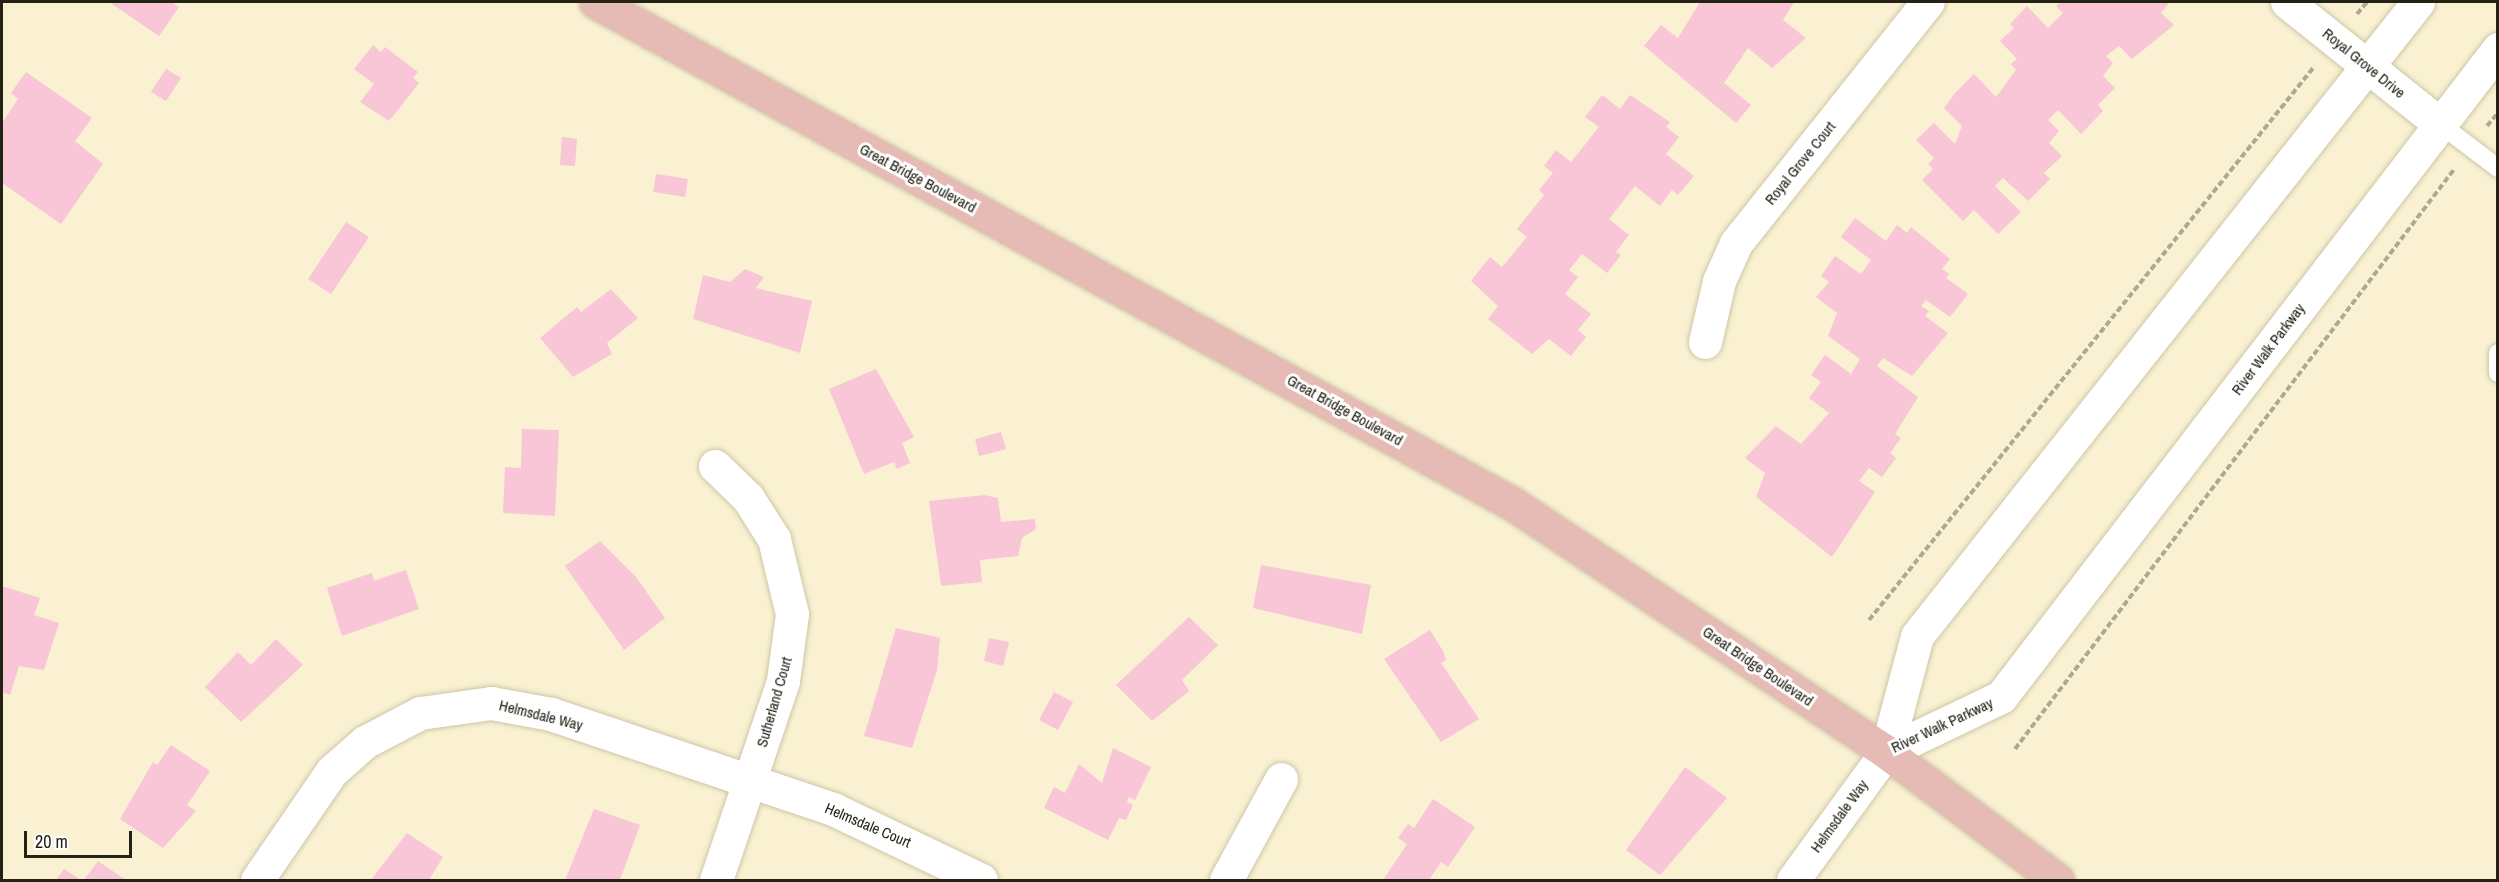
<!DOCTYPE html>
<html>
<head>
<meta charset="utf-8">
<style>
  body { margin:0 }
  #map { position:relative; width:2499px; height:882px; overflow:hidden; background:#f9f1d1; font-family:"Archivo Narrow",sans-serif }
  div>[style] { position:absolute }
  .building>* { inset:0; background:#f8c6d7 }
  .path>* { height:4px; margin-top:-2px; transform-origin:0; background:repeating-linear-gradient(90deg,#afa990 0 6px,transparent 0 9px) }
  .roads { filter:drop-shadow(0 0 2px #cec6a7) drop-shadow(0 0 2px #cec6a7) }
  .service>* { height:18px; margin:-9px; padding:0 9px; transform-origin:9px; border-radius:9px; background:#fff }
  .minor>* { height:33px; margin:-16.5px; padding:0 16.5px; transform-origin:16.5px; border-radius:16.5px; background:#fff }
  .tertiary>* { height:33px; margin:-16.5px; padding:0 16.5px; transform-origin:16.5px; border-radius:16.5px; background:#fff }
  .primary>* { height:33px; margin:-16.5px; padding:0 16.5px; transform-origin:16.5px; border-radius:16.5px; background:#e6bab5 }
  span { translate:-50% -50%; white-space:nowrap; text-align:center; line-height:1.15; -webkit-text-stroke:6px #fff; paint-order:stroke }
  .street-label { font-size:15px; color:#242115 }
  .frame { position:absolute; inset:0; border:3px solid #242115; pointer-events:none }
  .scale { position:absolute; left:24px; top:831px; width:108px; height:27px; box-sizing:border-box; border:3px solid #242115; border-top:0; padding-left:8px; font-size:18px; line-height:21px; white-space:nowrap; color:#242115; -webkit-text-stroke:4px #fff; paint-order:stroke }
</style>
</head>
<body>
<div id="map">
  <div class="building">
    <i style="clip-path:polygon(109px 2px,171px 2px,179px 7px,159px 36px)"></i>
    <i style="clip-path:polygon(1700px 2px,1794px 2px,1783px 20px,1806px 38px,1772px 68px,1748px 48px,1724px 83px,1751px 105px,1736px 123px,1644px 46px,1661px 25px,1678px 38px)"></i>
    <i style="clip-path:polygon(2060px 2px,2170px 2px,2161px 13px,2174px 25px,2132px 59px,2119px 46px,2106px 56px,2113px 63px,2103px 76px,2115px 88px,2098px 105px,2103px 111px,2081px 134px,2058px 110px,2048px 120px,2059px 131px,2049px 143px,2062px 156px,2044px 173px,2050px 179px,2028px 201px,2003px 178px,1995px 186px,2021px 212px,1998px 234px,1974px 210px,1963px 221px,1922px 180px,1933px 169px,1928px 164px,1934px 158px,1916px 140px,1934px 123px,1955px 144px,1962px 126px,1944px 108px,1956px 92px,1974px 74px,1996px 97px,2016px 70px,2011px 64px,2017px 59px,2000px 41px,2014px 28px,2010px 24px,2027px 6px,2048px 28px,2063px 13px,2056px 6px)"></i>
    <i style="clip-path:polygon(373px 45px,381px 52px,385px 47px,418px 72px,413px 78px,419px 83px,389px 121px,360px 102px,374px 84px,354px 69px)"></i>
    <i style="clip-path:polygon(166px 69px,181px 78px,166px 101px,151px 92px)"></i>
    <i style="clip-path:polygon(26px 72px,92px 118px,75px 141px,103px 164px,61px 224px,2px 183px,2px 123px,18px 99px,11px 93px)"></i>
    <i style="clip-path:polygon(1602px 95px,1620px 109px,1630px 95px,1670px 122px,1666px 127px,1679px 137px,1666px 154px,1694px 176px,1678px 195px,1672px 190px,1660px 206px,1635px 186px,1609px 219px,1629px 235px,1616px 252px,1621px 255px,1607px 273px,1582px 254px,1569px 270px,1578px 277px,1565px 294px,1591px 314px,1578px 330px,1586px 337px,1571px 356px,1549px 339px,1532px 354px,1488px 319px,1498px 306px,1471px 281px,1490px 257px,1502px 267px,1527px 237px,1517px 229px,1544px 195px,1539px 190px,1553px 173px,1544px 166px,1556px 150px,1571px 162px,1599px 127px,1585px 117px)"></i>
    <i style="clip-path:polygon(562px 137px,577px 139px,575px 166px,560px 165px)"></i>
    <i style="clip-path:polygon(656px 174px,688px 179px,685px 197px,653px 192px)"></i>
    <i style="clip-path:polygon(1855px 218px,1886px 241px,1897px 225px,1907px 233px,1911px 227px,1950px 259px,1942px 269px,1949px 274px,1946px 278px,1968px 294px,1950px 317px,1926px 300px,1921px 306px,1929px 311px,1925px 316px,1948px 333px,1912px 376px,1883px 358px,1877px 366px,1918px 397px,1895px 434px,1901px 438px,1890px 453px,1896px 458px,1882px 477px,1869px 468px,1859px 481px,1875px 492px,1832px 557px,1756px 497px,1765px 473px,1745px 458px,1776px 426px,1801px 444px,1829px 413px,1809px 398px,1821px 382px,1811px 375px,1825px 355px,1851px 374px,1860px 359px,1828px 336px,1837px 313px,1816px 297px,1829px 282px,1821px 276px,1835px 256px,1861px 274px,1871px 260px,1841px 237px)"></i>
    <i style="clip-path:polygon(346px 222px,369px 237px,331px 294px,308px 279px)"></i>
    <i style="clip-path:polygon(745px 269px,764px 277px,756px 288px,812px 301px,800px 353px,693px 319px,703px 275px,730px 282px)"></i>
    <i style="clip-path:polygon(611px 289px,638px 318px,607px 343px,612px 354px,573px 377px,540px 338px,577px 307px,581px 312px)"></i>
    <i style="clip-path:polygon(876px 369px,914px 437px,902px 443px,910px 463px,897px 469px,894px 462px,864px 474px,829px 389px)"></i>
    <i style="clip-path:polygon(522px 429px,559px 430px,555px 516px,503px 513px,505px 467px,521px 468px)"></i>
    <i style="clip-path:polygon(1001px 432px,1006px 449px,979px 456px,975px 439px)"></i>
    <i style="clip-path:polygon(984px 495px,998px 498px,1001px 522px,1035px 519px,1036px 529px,1022px 538px,1018px 556px,980px 560px,982px 582px,941px 586px,929px 501px)"></i>
    <i style="clip-path:polygon(600px 541px,636px 577px,665px 618px,624px 650px,565px 566px)"></i>
    <i style="clip-path:polygon(1261px 565px,1371px 585px,1362px 634px,1253px 608px)"></i>
    <i style="clip-path:polygon(406px 570px,419px 609px,342px 636px,327px 588px,372px 573px,374px 581px)"></i>
    <i style="clip-path:polygon(2px 586px,40px 598px,34px 615px,59px 623px,44px 670px,19px 666px,10px 695px,2px 692px)"></i>
    <i style="clip-path:polygon(1189px 617px,1218px 645px,1182px 680px,1189px 691px,1152px 721px,1116px 685px)"></i>
    <i style="clip-path:polygon(896px 628px,940px 638px,937px 670px,912px 748px,864px 736px)"></i>
    <i style="clip-path:polygon(1430px 630px,1443px 651px,1446px 660px,1441px 663px,1479px 719px,1441px 742px,1384px 659px)"></i>
    <i style="clip-path:polygon(989px 638px,1009px 642px,1003px 666px,984px 661px)"></i>
    <i style="clip-path:polygon(276px 639px,303px 665px,241px 722px,205px 687px,238px 652px,251px 665px)"></i>
    <i style="clip-path:polygon(1054px 692px,1073px 702px,1058px 730px,1039px 720px)"></i>
    <i style="clip-path:polygon(171px 745px,210px 771px,187px 805px,196px 811px,163px 848px,120px 819px,153px 762px,157px 765px)"></i>
    <i style="clip-path:polygon(1113px 748px,1151px 767px,1135px 800px,1129px 797px,1127px 802px,1133px 805px,1126px 820px,1119px 818px,1108px 840px,1044px 808px,1054px 787px,1065px 793px,1079px 764px,1102px 783px)"></i>
    <i style="clip-path:polygon(1685px 767px,1727px 798px,1660px 875px,1626px 850px)"></i>
    <i style="clip-path:polygon(1433px 799px,1475px 827px,1448px 867px,1441px 862px,1429px 880px,1383px 880px,1407px 844px,1398px 838px,1408px 824px,1414px 828px)"></i>
    <i style="clip-path:polygon(594px 809px,640px 825px,620px 880px,565px 880px)"></i>
    <i style="clip-path:polygon(407px 833px,443px 857px,429px 880px,371px 880px)"></i>
    <i style="clip-path:polygon(98px 861px,126px 880px,84px 880px)"></i>
    <i style="clip-path:polygon(64px 869px,81px 880px,56px 880px)"></i>
  </div>
  <div class="path">
    <i style="left:2357px;top:14px;width:16px;rotate:-50deg"></i>
    <i style="left:2487px;top:126px;width:17px;rotate:-50deg"></i>
    <i style="left:1869px;top:620px;width:710px;rotate:-51.18deg"></i>
    <i style="left:2015px;top:749px;width:729px;rotate:-52.86deg"></i>
  </div>
  <div class="roads">
    <div class="service">
      <i style="left:2440px;top:124px;width:73px;rotate:37.2deg"></i>
      <i style="left:2498px;top:353px;width:20px;rotate:90deg"></i>
    </div>
    <div class="minor">
      <i style="left:2287px;top:2px;width:196px;rotate:38.6deg"></i>
      <i style="left:1705px;top:342px;width:63px;rotate:-77.1deg"></i>
      <i style="left:1719px;top:281px;width:42px;rotate:-65.9deg"></i>
      <i style="left:1736px;top:243px;width:308px;rotate:-51.5deg"></i>
      <i style="left:715px;top:466px;width:46px;rotate:44.1deg"></i>
      <i style="left:748px;top:498px;width:49px;rotate:57.6deg"></i>
      <i style="left:774px;top:539px;width:77px;rotate:76.5deg"></i>
      <i style="left:792px;top:614px;width:68px;rotate:97.7deg"></i>
      <i style="left:783px;top:681px;width:210px;rotate:108.6deg"></i>
      <i style="left:257px;top:880px;width:132px;rotate:-55.5deg"></i>
      <i style="left:332px;top:771px;width:44px;rotate:-41.3deg"></i>
      <i style="left:365px;top:742px;width:62px;rotate:-27.8deg"></i>
      <i style="left:420px;top:713px;width:72px;rotate:-8deg"></i>
      <i style="left:491px;top:703px;width:61px;rotate:10.4deg"></i>
      <i style="left:551px;top:714px;width:298px;rotate:18.6deg"></i>
      <i style="left:833px;top:809px;width:164px;rotate:25.6deg"></i>
      <i style="left:1226px;top:880px;width:115px;rotate:-61.4deg"></i>
      <i style="left:1793px;top:880px;width:158px;rotate:-54deg"></i>
    </div>
    <div class="tertiary">
      <i style="left:1886px;top:752px;width:127px;rotate:-25.6deg"></i>
      <i style="left:2001px;top:697px;width:817px;rotate:-52.51deg"></i>
      <i style="left:1886px;top:752px;width:120px;rotate:-75deg"></i>
      <i style="left:1917px;top:636px;width:808px;rotate:-51.68deg"></i>
    </div>
    <div class="primary">
      <i style="left:596px;top:2px;width:1045px;rotate:28.7deg"></i>
      <i style="left:1513px;top:504px;width:448px;rotate:33.6deg"></i>
      <i style="left:1886px;top:752px;width:214px;rotate:36.8deg"></i>
    </div>
  </div>
  <div class="street-label">
    <span style="left:2364px;top:63px;rotate:39deg">Royal Grove Drive</span>
    <span style="left:1800px;top:163px;rotate:-51deg">Royal Grove Court</span>
    <span style="left:918px;top:178px;rotate:28deg">Great Bridge Boulevard</span>
    <span style="left:2268px;top:349px;rotate:-53deg">River Walk Parkway</span>
    <span style="left:1345px;top:410px;rotate:29deg">Great Bridge Boulevard</span>
    <span style="left:1758px;top:666px;rotate:34deg">Great Bridge Boulevard</span>
    <span style="left:774px;top:702px;rotate:-74deg">Sutherland Court</span>
    <span style="left:541px;top:715px;rotate:14deg">Helmsdale Way</span>
    <span style="left:1942px;top:725px;rotate:-25deg">River Walk Parkway</span>
    <span style="left:1839px;top:816px;rotate:-54deg">Helmsdale Way</span>
    <span style="left:868px;top:825px;rotate:23deg">Helmsdale Court</span>
  </div>
  <div class="frame"></div>
  <div class="scale">20 m</div>
</div>
</body>
</html>
